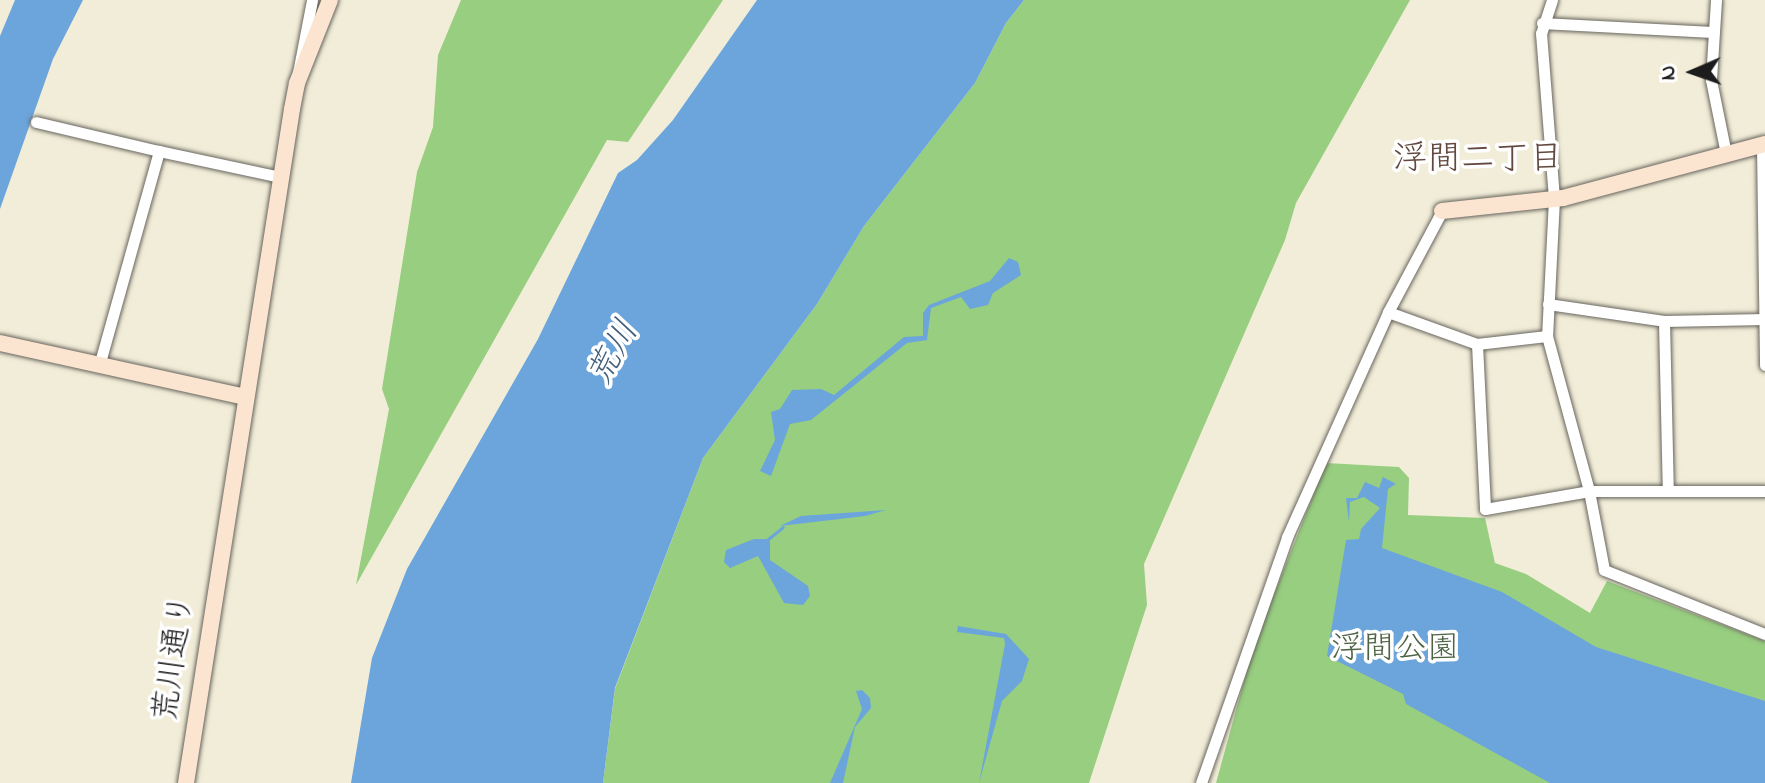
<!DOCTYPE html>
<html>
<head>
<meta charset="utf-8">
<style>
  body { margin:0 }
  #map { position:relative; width:1765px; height:783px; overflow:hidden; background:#f2edd8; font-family:"Indie Flower","Klee One",sans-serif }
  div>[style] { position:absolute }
  .green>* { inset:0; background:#98ce80 }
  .water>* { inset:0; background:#6ba5db }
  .stream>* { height:3px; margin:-1.5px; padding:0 1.5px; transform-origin:1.5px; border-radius:1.5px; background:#6ba5db }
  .roads { filter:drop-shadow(0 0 2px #67655e) drop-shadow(0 0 2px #67655e) }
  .street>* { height:11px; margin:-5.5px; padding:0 5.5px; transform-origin:5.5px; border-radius:5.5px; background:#fff }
  .secondary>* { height:16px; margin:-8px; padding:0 8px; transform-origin:8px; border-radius:8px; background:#fce5d0 }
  span { translate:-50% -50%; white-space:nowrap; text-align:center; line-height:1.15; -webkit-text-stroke:7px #fff; paint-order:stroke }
  .park-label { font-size:32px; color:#4e6344 }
  .street-label { font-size:32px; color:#1c1c1c }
  .neighbourhood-label { font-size:34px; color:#62483e }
  .water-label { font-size:34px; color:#44607c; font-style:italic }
  .north { position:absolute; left:1653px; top:32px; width:80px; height:80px; -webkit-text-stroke:6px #fff; paint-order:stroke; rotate:268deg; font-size:22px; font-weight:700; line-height:32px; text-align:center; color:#1c1c1c }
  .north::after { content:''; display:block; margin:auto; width:28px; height:36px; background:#1c1c1c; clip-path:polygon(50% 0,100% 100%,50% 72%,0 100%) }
</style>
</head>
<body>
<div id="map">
  <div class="green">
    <i style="clip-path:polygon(461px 0,723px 0,628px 142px,607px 140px,356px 585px,389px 409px,382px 389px,417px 172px,433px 127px,438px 55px)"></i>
    <i style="clip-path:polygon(1024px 0,1410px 0,1296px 203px,1285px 240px,1144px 564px,1147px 605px,1089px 783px,603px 783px,615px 689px,703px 458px,817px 304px,864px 226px,975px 83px,1006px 23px)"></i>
    <i style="clip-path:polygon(1326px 463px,1399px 467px,1409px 478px,1408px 515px,1485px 518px,1495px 563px,1526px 574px,1590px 613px,1607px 581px,1765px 641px,1765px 783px,1216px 783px,1254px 645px)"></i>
  </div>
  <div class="water">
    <i style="clip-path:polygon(15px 0,83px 0,53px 59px,0 209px,0 36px)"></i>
    <i style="clip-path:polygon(757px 0,1024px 0,1006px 23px,975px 83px,864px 226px,817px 304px,703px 458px,615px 688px,603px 783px,351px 783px,372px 658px,407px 569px,538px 339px,618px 173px,637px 160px,673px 120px)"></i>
    <i style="clip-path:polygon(1009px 258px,1018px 262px,1021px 275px,993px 293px,988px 305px,970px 309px,961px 297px,931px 308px,927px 340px,907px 343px,811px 420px,790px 424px,771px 476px,760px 471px,775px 440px,771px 412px,780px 409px,792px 390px,821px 389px,834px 395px,904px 337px,923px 336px,923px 313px,929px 305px,990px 281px)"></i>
    <i style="clip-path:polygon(1383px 477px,1396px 484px,1388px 489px,1382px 548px,1502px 592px,1596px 647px,1765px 701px,1765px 783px,1550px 783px,1406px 704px,1403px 694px,1327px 656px,1346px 540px,1359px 539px,1361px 529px,1380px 508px,1364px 497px,1350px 502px,1349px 522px,1346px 498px,1357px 498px,1365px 482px,1379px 488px)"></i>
    <i style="clip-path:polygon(886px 510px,865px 516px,780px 526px,801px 516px)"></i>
    <i style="clip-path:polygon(754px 539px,770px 539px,770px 560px,808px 586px,810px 596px,803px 605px,784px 603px,758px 556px,730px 568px,724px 562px,726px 550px)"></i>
    <i style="clip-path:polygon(958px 626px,1006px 634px,1029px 659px,1022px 681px,1002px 701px,979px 783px,1005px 644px,1004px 638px,957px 632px)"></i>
    <i style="clip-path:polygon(862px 690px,870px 698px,871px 708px,855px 727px,843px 783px,830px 783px,862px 709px,856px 691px)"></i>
  </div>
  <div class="stream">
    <i style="left:768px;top:539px;width:19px;rotate:-39deg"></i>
  </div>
  <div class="roads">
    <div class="street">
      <i style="left:1552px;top:0;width:35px;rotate:108deg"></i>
      <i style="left:1541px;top:33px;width:167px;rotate:85.5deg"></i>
      <i style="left:1554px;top:199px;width:137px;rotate:92.9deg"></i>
      <i style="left:1547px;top:336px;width:161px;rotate:74.8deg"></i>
      <i style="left:1589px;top:491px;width:80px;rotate:79.2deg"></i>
      <i style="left:1604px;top:570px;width:173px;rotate:21.7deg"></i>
      <i style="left:1716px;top:0;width:80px;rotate:93.6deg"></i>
      <i style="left:1711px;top:80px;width:76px;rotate:78.5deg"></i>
      <i style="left:1542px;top:23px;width:170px;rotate:3deg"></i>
      <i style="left:297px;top:78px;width:79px;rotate:-79.1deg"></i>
      <i style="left:36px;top:122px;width:126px;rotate:13.3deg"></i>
      <i style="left:159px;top:151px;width:223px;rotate:105.6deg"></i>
      <i style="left:1762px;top:145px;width:220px;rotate:89.2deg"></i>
      <i style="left:159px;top:151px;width:124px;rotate:12.1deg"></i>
      <i style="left:1548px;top:304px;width:117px;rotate:8.3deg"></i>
      <i style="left:1664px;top:321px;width:101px;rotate:-1.1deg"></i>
      <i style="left:1388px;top:312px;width:95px;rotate:19.8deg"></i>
      <i style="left:1477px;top:344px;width:70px;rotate:-6.5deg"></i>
      <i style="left:1664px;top:321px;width:170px;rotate:88.7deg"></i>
      <i style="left:1477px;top:344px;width:165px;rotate:87.2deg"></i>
      <i style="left:1485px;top:509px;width:106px;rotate:-9.8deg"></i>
      <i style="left:1589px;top:491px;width:176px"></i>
      <i style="left:1201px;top:783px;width:261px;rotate:-70.7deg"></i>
      <i style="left:1287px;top:537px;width:247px;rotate:-65.8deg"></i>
      <i style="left:1388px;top:312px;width:115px;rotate:-61.9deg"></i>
    </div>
    <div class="secondary">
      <i style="left:1442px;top:211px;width:122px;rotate:-6.1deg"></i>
      <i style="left:1563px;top:198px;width:209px;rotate:-15deg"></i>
      <i style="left:0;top:343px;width:252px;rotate:12.4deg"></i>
      <i style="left:186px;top:783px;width:682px;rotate:-81.06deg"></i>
      <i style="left:292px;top:109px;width:26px;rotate:-79deg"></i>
      <i style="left:297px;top:83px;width:89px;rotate:-68.3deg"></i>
    </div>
  </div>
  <div class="park-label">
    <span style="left:1395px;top:650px">浮間公園</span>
  </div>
  <div class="street-label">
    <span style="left:176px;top:658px;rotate:-82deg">荒川通り</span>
  </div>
  <div class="neighbourhood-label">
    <span style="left:1478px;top:161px">浮間二丁目</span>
  </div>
  <div class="water-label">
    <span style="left:615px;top:354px;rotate:-61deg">荒川</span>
  </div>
  <div class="north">N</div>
</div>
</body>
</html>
